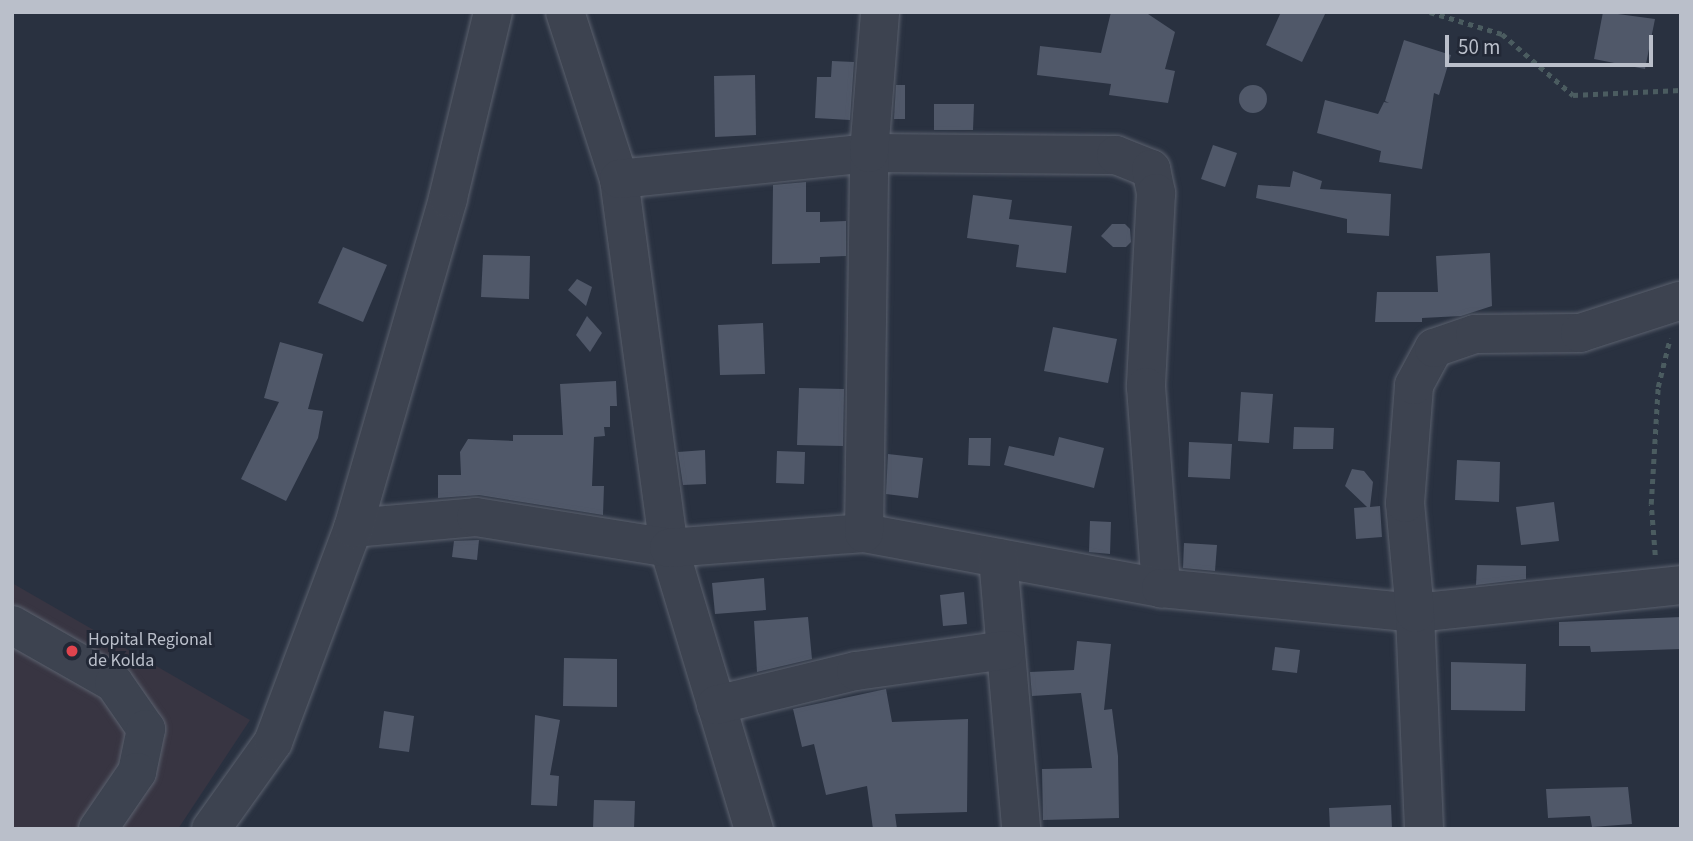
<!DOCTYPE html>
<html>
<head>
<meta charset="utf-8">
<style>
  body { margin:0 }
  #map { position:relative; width:1693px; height:841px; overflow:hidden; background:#293140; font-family:"Source Sans 3",sans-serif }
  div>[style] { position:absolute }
  .medical>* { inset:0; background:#383542 }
  .building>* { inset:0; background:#505869 }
  .round { border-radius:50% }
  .path>* { height:4.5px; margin-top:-2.25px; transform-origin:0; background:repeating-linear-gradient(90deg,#4b5c60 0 5px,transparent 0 10px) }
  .roads { filter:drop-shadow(0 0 2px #5b616e) drop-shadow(0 0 2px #5b616e) }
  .minor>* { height:38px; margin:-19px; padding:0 19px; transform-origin:19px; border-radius:19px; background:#3d4350 }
  .dots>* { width:19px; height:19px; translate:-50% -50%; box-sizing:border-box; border:4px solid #222836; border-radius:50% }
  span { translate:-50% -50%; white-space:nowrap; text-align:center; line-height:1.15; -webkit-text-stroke:6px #222836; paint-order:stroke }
  .poi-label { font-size:18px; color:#babfca }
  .left { translate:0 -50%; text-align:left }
  .frame { position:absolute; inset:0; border:14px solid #babfca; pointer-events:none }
  .scale { position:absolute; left:1445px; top:35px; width:208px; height:32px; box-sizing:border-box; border:4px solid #babfca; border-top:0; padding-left:9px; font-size:21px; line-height:24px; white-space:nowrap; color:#babfca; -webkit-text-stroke:5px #222836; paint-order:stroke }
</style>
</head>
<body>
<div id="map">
  <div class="medical">
    <i style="clip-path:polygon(12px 583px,250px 720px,178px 829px,12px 829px)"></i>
  </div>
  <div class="building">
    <i style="clip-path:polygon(1111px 12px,1145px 12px,1175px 32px,1165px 69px,1175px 71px,1168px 103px,1109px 95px,1111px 84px,1037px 75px,1040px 46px,1101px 53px)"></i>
    <i style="clip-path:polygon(1281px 12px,1326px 12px,1302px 62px,1266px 45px)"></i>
    <i style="clip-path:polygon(1603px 12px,1655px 19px,1645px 69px,1594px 59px)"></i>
    <i style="clip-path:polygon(1404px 40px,1451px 55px,1439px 95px,1434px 93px,1422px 169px,1379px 162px,1381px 151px,1317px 133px,1325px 100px,1378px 114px,1384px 102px,1389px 103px,1385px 101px)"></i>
    <i style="clip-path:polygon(832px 61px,854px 62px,850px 120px,815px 118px,817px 77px,831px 77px)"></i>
    <i style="clip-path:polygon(755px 75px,756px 135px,715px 137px,714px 76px)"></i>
    <i class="round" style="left:1239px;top:85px;width:28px;height:28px"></i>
    <i style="clip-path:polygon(896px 85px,905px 85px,905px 119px,894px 119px)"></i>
    <i style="clip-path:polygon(934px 104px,974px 104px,973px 130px,934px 130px)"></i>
    <i style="clip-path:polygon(1213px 145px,1237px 153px,1225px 187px,1201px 179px)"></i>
    <i style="clip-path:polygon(1293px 171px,1322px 181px,1320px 189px,1391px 194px,1389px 236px,1347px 233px,1347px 219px,1256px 198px,1258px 185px,1290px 187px)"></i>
    <i style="clip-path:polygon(806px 182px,806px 212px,820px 212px,820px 222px,846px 221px,846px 256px,820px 257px,820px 263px,772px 264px,773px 185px)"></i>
    <i style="clip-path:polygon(973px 195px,1012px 200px,1009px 219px,1072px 226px,1066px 273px,1016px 267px,1019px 245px,967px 238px)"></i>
    <i style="clip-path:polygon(1112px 224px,1125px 224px,1130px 229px,1131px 242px,1126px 247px,1113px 247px,1101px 236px)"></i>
    <i style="clip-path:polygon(343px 247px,387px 265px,363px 322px,318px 303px)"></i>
    <i style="clip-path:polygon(1490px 253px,1492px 306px,1461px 316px,1422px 318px,1422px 322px,1375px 322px,1377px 292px,1438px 292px,1436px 256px)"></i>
    <i style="clip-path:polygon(483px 255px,530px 256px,529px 299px,481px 297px)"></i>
    <i style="clip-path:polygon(577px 279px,592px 287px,586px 306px,568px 290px)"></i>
    <i style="clip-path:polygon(587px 316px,602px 333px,590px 352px,576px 335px)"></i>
    <i style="clip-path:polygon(763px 323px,765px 374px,720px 375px,718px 325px)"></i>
    <i style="clip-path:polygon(1053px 327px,1117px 339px,1108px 383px,1044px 371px)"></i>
    <i style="clip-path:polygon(280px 342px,323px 354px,308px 409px,323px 411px,318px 438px,286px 501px,241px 479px,279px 402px,264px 398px)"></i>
    <i style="clip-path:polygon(616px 381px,617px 406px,610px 406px,610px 427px,604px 427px,605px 436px,594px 437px,592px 486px,604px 486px,603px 515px,479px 495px,438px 498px,438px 475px,461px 475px,460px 452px,468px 439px,513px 441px,513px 435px,563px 435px,560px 384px)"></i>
    <i style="clip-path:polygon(799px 388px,844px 389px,843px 446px,797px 445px)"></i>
    <i style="clip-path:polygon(1241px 392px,1273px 394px,1269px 443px,1238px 441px)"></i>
    <i style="clip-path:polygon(1294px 427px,1334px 428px,1333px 449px,1293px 449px)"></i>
    <i style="clip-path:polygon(1059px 437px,1104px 448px,1094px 488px,1004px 465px,1009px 446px,1054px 456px)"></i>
    <i style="clip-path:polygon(969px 438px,991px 438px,990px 466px,968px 465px)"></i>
    <i style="clip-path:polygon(1189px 442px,1232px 444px,1230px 479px,1188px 477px)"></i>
    <i style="clip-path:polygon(705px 450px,706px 484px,683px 485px,678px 452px)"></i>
    <i style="clip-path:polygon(777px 451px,805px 452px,804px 484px,776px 483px)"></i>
    <i style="clip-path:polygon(888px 454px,923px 458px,918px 498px,886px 494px)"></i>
    <i style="clip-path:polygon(1457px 460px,1500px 462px,1499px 502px,1455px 500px)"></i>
    <i style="clip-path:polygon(1352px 469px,1364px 471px,1373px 482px,1370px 507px,1380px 506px,1382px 537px,1356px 539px,1354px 508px,1367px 507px,1345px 486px)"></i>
    <i style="clip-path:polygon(1554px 502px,1559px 541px,1521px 545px,1516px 507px)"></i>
    <i style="clip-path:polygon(1090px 521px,1111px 522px,1110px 554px,1089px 552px)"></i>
    <i style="clip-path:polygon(479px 540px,477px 560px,452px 557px,454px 541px)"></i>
    <i style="clip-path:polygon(1184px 543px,1217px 545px,1215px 571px,1183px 568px)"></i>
    <i style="clip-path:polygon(1477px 565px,1526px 566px,1526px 579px,1476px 585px)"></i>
    <i style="clip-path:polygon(764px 578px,766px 610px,715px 614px,712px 583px)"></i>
    <i style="clip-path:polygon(964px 592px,967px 624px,943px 626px,940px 595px)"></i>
    <i style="clip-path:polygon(808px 617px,812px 659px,757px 672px,754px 621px)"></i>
    <i style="clip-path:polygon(1681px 617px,1681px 649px,1591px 652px,1590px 646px,1559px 646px,1559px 622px)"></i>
    <i style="clip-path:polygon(1077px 641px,1111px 644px,1104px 710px,1112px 709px,1118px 756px,1119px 818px,1043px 820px,1042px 769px,1092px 768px,1081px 693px,1032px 696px,1030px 672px,1074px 670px)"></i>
    <i style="clip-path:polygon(1275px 647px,1300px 650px,1297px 673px,1272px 670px)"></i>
    <i style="clip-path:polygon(564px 658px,617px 659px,617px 707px,563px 706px)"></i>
    <i style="clip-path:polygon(1451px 662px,1526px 664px,1525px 711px,1451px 710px)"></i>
    <i style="clip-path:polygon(886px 689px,892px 722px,968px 719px,967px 812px,895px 814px,897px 829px,873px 829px,867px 786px,826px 795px,814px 744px,802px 747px,793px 709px)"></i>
    <i style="clip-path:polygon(384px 711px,414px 716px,409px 752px,379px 748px)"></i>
    <i style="clip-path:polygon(535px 715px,560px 720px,550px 775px,559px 776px,557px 806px,531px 805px)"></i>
    <i style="clip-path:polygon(1628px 787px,1632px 824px,1592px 827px,1590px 816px,1548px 818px,1546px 789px)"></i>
    <i style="clip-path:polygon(594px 800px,635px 801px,634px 829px,593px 829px)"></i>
    <i style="clip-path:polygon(1391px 805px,1392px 829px,1330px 829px,1329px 808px)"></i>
  </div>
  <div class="path">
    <i style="left:1430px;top:12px;width:75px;rotate:17deg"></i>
    <i style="left:1502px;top:34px;width:94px;rotate:40.7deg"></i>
    <i style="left:1573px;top:95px;width:108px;rotate:-2.7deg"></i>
    <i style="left:1655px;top:555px;width:51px;rotate:-94.5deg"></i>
    <i style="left:1651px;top:504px;width:117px;rotate:-86.6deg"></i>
    <i style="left:1658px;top:387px;width:50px;rotate:-76.2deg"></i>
  </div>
  <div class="roads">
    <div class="minor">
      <i style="left:565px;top:12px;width:176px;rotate:72.1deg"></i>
      <i style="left:619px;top:179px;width:372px;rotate:82.3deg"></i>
      <i style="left:669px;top:548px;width:294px;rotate:73.2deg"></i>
      <i style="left:619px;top:179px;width:251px;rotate:-5.9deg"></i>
      <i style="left:869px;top:153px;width:247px;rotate:0.5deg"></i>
      <i style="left:1116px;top:155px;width:38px;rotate:22deg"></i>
      <i style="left:1151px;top:169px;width:25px;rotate:78deg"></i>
      <i style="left:1156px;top:193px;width:194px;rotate:93deg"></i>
      <i style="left:1146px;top:387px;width:202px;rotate:85.7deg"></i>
      <i style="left:353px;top:528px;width:123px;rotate:-5.1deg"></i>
      <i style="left:476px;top:517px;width:195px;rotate:9.1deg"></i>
      <i style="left:669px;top:548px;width:196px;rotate:-4.4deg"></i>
      <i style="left:864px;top:533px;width:302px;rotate:10.5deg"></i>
      <i style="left:1161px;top:588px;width:255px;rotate:5.6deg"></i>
      <i style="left:1415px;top:613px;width:267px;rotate:-6deg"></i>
      <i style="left:864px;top:533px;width:380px;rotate:-89.2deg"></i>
      <i style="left:869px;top:153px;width:141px;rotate:-85.5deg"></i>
      <i style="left:998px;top:558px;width:272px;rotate:85.1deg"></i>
      <i style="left:12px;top:625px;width:117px;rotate:29.6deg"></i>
      <i style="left:114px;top:683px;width:56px;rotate:55.2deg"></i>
      <i style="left:146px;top:729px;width:44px;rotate:101.8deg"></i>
      <i style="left:137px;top:772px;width:69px;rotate:124.4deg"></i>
      <i style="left:716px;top:705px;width:144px;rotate:-13.7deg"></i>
      <i style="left:856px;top:671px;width:151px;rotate:-8deg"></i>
      <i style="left:211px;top:829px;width:107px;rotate:-54.5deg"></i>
      <i style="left:273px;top:742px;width:228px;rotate:-69.5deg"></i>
      <i style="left:353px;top:528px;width:343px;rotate:-73.9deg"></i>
      <i style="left:448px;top:198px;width:191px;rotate:-76.4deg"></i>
      <i style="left:1424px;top:829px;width:216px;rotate:-92.4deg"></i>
      <i style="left:1415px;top:613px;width:110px;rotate:-95.2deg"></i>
      <i style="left:1405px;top:503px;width:118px;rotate:-85.6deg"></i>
      <i style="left:1414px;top:385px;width:42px;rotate:-61.6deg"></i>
      <i style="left:1434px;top:348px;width:43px;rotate:-18.9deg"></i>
      <i style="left:1475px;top:334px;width:105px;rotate:-0.5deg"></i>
      <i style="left:1580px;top:333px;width:104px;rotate:-17.9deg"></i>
    </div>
  </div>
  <div class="dots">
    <i style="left:72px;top:651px;background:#e0444e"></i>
  </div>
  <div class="poi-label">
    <span class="left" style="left:88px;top:651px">Hopital Regional<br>de Kolda</span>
  </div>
  <div class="frame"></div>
  <div class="scale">50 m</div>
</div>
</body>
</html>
